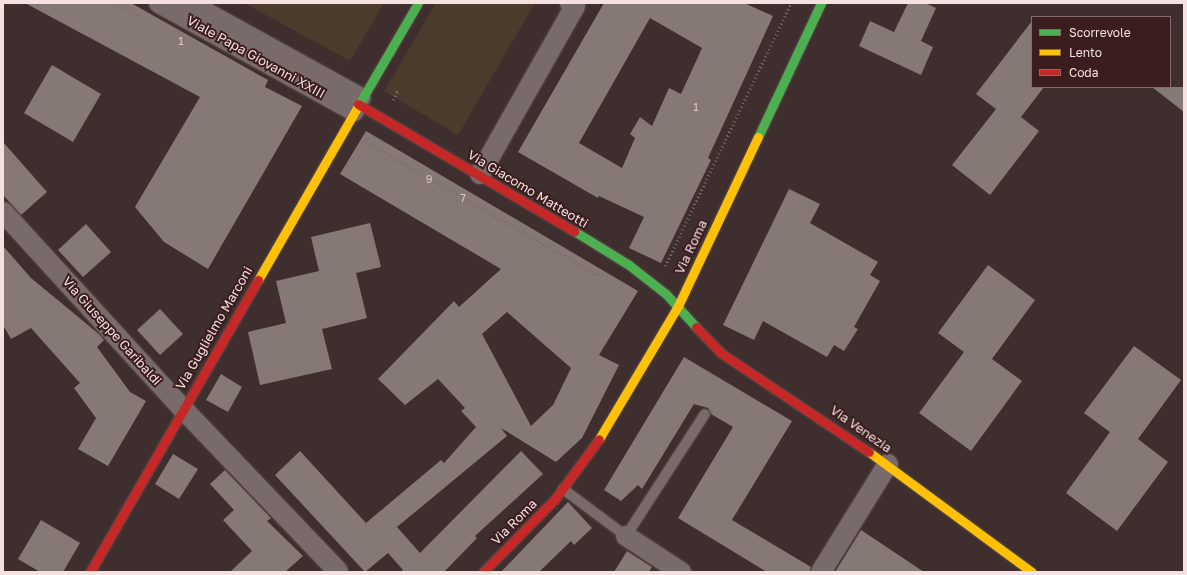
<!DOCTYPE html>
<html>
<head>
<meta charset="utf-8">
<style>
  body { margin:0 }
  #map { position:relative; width:1187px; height:575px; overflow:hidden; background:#3f2e2e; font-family:"Golos Text",sans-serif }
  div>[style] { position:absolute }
  .green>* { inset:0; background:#4b3b2c }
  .building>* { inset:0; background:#867875 }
  .path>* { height:2.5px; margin-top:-1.25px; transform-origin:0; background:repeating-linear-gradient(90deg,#786b6b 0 1px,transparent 0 4px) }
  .roads { filter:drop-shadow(0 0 1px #5b4c4c) drop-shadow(0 0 1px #5b4c4c) }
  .lane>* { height:10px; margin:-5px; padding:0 5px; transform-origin:5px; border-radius:5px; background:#7a6b6b }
  .street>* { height:20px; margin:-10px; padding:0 10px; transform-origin:10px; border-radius:10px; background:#7a6b6b }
  .fast>* { height:9px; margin:-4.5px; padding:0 4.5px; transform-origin:4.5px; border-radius:4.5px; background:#4caf50 }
  .slow>* { height:9px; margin:-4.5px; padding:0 4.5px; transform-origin:4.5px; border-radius:4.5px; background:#ffc107 }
  .jam>* { height:9px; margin:-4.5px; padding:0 4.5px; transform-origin:4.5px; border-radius:4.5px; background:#c62828 }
  span { translate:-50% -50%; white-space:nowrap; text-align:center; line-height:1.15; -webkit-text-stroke:4px #3b1d1e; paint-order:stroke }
  .number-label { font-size:11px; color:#dac7c6 }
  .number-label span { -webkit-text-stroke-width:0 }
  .street-label { font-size:13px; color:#f6e1e1 }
  .frame { position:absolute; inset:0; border:4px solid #f6e1e1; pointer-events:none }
  .legend { position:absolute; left:1031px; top:16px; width:140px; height:72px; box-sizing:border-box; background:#3b1d1e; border:1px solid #866b6c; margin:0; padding:5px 7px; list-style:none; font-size:12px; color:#f6e1e1 }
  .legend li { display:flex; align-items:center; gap:8px; height:20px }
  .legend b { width:20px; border:1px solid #866b6c }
</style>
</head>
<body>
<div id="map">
  <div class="green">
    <i style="clip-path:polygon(244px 3px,384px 3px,350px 61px)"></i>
    <i style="clip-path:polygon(436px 3px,535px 3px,458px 135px,384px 91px)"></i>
  </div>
  <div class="building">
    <i style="clip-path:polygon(25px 3px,131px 3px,268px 80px,265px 87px,302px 106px,208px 269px,164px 242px,135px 207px,200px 97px)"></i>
    <i style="clip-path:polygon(evenodd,604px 3px,744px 3px,773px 16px,708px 158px,711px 160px,661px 263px,629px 248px,644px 217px,599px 196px,598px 198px,518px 152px,604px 3px,650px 18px,702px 48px,681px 94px,669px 88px,652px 126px,640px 117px,630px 134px,635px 138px,622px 168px,579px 143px,650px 18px)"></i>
    <i style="clip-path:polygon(908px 3px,925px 3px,936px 8px,921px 41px,933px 47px,921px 75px,859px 46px,870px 21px,894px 32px)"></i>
    <i style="clip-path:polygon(1032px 21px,1032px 87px,1044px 87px,1021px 117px,1039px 131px,990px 195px,952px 165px,996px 109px,976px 94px)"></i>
    <i style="clip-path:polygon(52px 65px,101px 94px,73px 142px,24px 113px)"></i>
    <i style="clip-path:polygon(1152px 87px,1184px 87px,1184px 112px)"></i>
    <i style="clip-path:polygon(evenodd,366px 131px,638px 291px,599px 355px,619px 365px,582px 438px,556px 462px,501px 428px,507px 436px,397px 527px,420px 553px,521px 451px,543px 474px,475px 536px,477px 538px,444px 572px,401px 572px,403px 570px,388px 553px,365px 572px,275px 475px,300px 451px,366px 523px,441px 460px,444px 463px,476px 427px,461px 411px,465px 408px,438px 379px,405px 405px,378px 379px,454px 301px,459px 307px,501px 269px,340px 174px,366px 131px,507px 312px,571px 368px,553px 405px,531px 426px,482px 334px,507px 312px)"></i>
    <i style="clip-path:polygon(3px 142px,47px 192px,21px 215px,3px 195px)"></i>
    <i style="clip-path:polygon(789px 189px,820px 204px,810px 223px,878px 262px,870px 275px,880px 281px,854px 327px,858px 329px,844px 351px,834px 345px,827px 357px,763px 321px,754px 340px,723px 325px)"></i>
    <i style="clip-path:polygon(370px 223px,381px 267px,356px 273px,367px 318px,322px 329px,332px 369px,260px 385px,248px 332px,286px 323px,276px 281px,319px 271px,311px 237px)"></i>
    <i style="clip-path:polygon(86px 224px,111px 252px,83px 277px,58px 250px)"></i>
    <i style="clip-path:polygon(3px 246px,31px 278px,100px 335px,104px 340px,97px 347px,130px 392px,146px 401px,108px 466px,78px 449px,96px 418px,74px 388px,80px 383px,31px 328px,11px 339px,3px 325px)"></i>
    <i style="clip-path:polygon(988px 265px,1035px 300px,992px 359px,1022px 381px,971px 451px,919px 413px,964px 352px,938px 333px)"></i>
    <i style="clip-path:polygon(160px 309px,183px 334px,160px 355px,137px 330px)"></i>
    <i style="clip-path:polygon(1134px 346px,1181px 380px,1138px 439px,1168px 462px,1117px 531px,1066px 493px,1110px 432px,1084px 413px)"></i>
    <i style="clip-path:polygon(684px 357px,792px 421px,732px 520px,811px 567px,810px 572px,767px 572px,678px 518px,733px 427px,711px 414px,708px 408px,694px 404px,642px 489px,638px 485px,621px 501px,604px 490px)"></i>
    <i style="clip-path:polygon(221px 374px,242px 387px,228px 412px,206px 400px)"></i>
    <i style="clip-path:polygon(173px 454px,198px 469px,179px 499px,155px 484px)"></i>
    <i style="clip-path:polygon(225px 470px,271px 518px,267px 521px,303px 556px,285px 572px,230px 572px,252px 551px,223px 520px,234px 510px,210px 484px)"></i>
    <i style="clip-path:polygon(568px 502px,592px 528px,574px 545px,571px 541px,539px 572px,501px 572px)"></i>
    <i style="clip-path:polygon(41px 520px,80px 543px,63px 572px,40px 572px,18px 559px)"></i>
    <i style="clip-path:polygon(861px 530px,924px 572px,835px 572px)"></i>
    <i style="clip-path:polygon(627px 551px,652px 567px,649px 572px,614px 572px)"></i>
  </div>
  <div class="path">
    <i style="left:116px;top:3px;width:30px;rotate:28deg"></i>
    <i style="left:393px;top:100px;width:9px;rotate:-63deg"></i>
    <i style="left:397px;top:92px;width:4px;rotate:-146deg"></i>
    <i style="left:363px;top:140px;width:271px;rotate:29.9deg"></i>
    <i style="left:598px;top:275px;width:4px;rotate:-56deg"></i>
    <i style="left:665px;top:266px;width:292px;rotate:-64.4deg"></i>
  </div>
  <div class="roads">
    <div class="lane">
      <i style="left:563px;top:489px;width:79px;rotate:36.7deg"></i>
      <i style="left:626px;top:536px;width:145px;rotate:-57.1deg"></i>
    </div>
    <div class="street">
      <i style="left:159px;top:3px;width:223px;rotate:29deg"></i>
      <i style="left:189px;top:3px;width:196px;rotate:28.9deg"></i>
      <i style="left:480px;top:174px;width:193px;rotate:-60.5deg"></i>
      <i style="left:575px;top:6px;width:6px;rotate:-149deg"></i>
      <i style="left:3px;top:212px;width:267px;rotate:47.6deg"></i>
      <i style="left:183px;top:409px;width:224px;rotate:46.3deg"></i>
      <i style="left:626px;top:536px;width:66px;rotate:33.2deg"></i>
      <i style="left:821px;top:572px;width:127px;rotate:-58.2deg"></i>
    </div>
    <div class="fast">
      <i style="left:358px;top:106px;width:119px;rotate:-59.8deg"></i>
      <i style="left:758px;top:137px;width:148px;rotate:-64.8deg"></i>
      <i style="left:574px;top:231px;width:65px;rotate:31.7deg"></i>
      <i style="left:629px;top:265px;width:47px;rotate:38.1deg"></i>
      <i style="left:666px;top:294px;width:45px;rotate:47.7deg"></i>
    </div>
    <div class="slow">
      <i style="left:258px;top:280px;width:201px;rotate:-60.1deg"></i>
      <i style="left:599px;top:439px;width:155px;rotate:-59.3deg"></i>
      <i style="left:678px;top:306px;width:187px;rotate:-64.7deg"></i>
      <i style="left:869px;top:452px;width:202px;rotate:36.4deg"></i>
    </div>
    <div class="jam">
      <i style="left:358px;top:104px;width:251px;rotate:30.5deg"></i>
      <i style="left:696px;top:327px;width:36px;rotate:46deg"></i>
      <i style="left:721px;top:353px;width:178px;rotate:33.8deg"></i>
      <i style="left:90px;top:572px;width:337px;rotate:-60.1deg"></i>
      <i style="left:483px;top:572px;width:103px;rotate:-45.4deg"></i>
      <i style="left:555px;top:499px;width:74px;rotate:-53.7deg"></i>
    </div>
  </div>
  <div class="number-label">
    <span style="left:181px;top:41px">1</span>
    <span style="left:696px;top:107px">1</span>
    <span style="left:429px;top:179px">9</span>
    <span style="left:463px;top:198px">7</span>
  </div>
  <div class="street-label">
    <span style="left:256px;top:57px;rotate:29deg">Viale Papa Giovanni XXIII</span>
    <span style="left:528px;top:189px;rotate:31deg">Via Giacomo Matteotti</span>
    <span style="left:691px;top:247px;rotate:-65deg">Via Roma</span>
    <span style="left:214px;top:328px;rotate:-60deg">Via Guglielmo Marconi</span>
    <span style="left:112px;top:331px;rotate:48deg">Via Giuseppe Garibaldi</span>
    <span style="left:861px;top:429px;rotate:35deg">Via Venezia</span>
    <span style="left:514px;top:522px;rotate:-45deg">Via Roma</span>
  </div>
  <div class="frame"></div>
  <ul class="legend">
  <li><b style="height:5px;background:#4caf50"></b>Scorrevole</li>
  <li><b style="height:5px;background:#ffc107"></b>Lento</li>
  <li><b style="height:5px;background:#c62828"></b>Coda</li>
  </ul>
</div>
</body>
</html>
